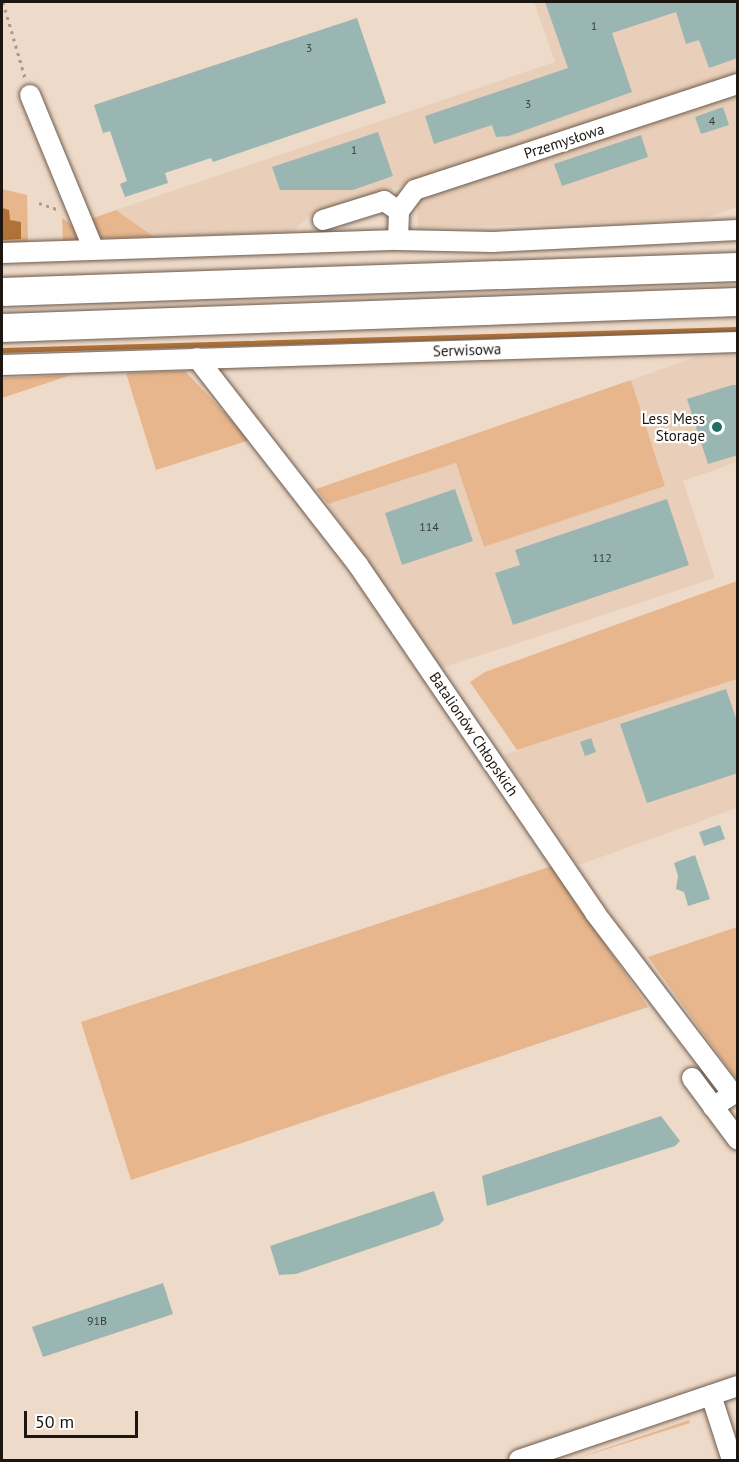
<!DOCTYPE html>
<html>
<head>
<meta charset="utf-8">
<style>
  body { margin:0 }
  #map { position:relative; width:739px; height:1462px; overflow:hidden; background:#eedac9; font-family:"PT Sans",sans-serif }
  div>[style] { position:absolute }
  .built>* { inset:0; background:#e9cfb9 }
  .green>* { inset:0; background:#e7b68c }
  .water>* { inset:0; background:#b17237 }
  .stream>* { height:4.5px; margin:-2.25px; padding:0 2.25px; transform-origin:2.25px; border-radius:2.25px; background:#b17237 }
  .building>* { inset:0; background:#99b6b2 }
  .path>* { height:3px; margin-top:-1.5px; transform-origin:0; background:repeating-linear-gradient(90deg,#ab9b8e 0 3px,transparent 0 7.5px) }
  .roads { filter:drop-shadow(0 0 2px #6d5b4d) drop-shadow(0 0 2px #6d5b4d) }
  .minor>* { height:20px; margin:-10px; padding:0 10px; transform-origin:10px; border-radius:10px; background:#fff }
  .highway>* { height:28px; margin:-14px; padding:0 14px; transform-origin:14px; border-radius:14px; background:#fff }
  .dots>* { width:16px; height:16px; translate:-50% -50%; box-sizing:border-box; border:3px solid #fff; border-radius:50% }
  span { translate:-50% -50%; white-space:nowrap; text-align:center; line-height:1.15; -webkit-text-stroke:4.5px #fff; paint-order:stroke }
  .number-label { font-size:12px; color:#3c3e38 }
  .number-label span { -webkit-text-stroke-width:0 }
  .street-label { font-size:15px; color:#1d1610 }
  .poi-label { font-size:15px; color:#1d1610 }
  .right { translate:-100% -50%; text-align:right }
  .frame { position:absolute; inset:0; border:3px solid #1d1610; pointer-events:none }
  .scale { position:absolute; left:24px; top:1411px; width:114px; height:27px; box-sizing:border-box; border:3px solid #1d1610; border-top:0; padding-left:8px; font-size:18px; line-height:21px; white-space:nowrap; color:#1d1610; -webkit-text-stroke:4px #fff; paint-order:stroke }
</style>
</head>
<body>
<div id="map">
  <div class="built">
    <i style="clip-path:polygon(534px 2px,737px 2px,737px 75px,310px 216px,292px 232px,154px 237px,116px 210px,555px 62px)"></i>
    <i style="clip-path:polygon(737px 93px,737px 207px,703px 219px,418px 228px,417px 200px)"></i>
    <i style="clip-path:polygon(737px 356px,737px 462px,683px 481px,715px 578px,442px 668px,328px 504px,456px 463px,484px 547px,665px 486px,631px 380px,696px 357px)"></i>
    <i style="clip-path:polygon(737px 679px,737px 808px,579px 865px,503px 755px)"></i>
  </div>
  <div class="green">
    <i style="clip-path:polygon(2px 189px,27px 195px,28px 244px,2px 245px)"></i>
    <i style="clip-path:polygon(116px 210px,154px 237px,101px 238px,88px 220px)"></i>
    <i style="clip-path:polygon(62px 218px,78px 229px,77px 239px,70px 244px,63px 243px)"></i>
    <i style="clip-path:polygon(185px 371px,250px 440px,156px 470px,126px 373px)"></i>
    <i style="clip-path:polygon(71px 375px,2px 398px,2px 378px)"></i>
    <i style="clip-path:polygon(631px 380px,665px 486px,484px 547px,456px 463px,328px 504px,316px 489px)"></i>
    <i style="clip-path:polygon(737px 581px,737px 679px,517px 750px,470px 682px,485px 672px)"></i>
    <i style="clip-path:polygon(552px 866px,648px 1007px,131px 1180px,81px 1022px)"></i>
    <i style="clip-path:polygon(737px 927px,738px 927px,737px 1080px,648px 957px)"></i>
    <i style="clip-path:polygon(689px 1420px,690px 1423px,572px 1460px)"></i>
  </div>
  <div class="water">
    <i style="clip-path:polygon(2px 208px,9px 210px,10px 220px,21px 222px,21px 239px,2px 240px)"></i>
  </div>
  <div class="stream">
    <i style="left:2px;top:350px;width:736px;rotate:-1.63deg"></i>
  </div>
  <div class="building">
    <i style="clip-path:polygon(545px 2px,738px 2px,738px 58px,709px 68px,699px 40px,686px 44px,676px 12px,612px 33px,632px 92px,509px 136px,496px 137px,492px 125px,434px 144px,425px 116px,568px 68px)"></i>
    <i style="clip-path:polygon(357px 18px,386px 103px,213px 162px,211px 158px,165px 173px,168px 183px,125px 197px,120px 184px,127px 181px,110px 131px,103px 133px,94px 105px)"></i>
    <i style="clip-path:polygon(723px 107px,729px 125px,701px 134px,695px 117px)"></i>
    <i style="clip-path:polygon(378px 132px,393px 176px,353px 190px,280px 190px,272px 167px)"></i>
    <i style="clip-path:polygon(641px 135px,648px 157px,562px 186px,554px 164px)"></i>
    <i style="clip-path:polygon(732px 385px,738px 385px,738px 455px,708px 464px,687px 399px)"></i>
    <i style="clip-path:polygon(455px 489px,473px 541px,402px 565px,385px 513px)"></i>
    <i style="clip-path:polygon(667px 499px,689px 565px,513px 625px,495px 573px,520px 565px,515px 550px)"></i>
    <i style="clip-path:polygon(726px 689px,738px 724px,738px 773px,647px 803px,620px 724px)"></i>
    <i style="clip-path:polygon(591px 738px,596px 752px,585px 756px,580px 742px)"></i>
    <i style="clip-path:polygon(720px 825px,725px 839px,704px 846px,699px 832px)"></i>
    <i style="clip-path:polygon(695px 855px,710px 899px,688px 906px,684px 892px,676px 889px,678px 876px,674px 863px)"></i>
    <i style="clip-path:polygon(661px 1116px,680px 1141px,675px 1146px,487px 1206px,482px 1176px)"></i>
    <i style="clip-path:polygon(434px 1191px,444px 1220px,439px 1225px,296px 1274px,279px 1275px,270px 1246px)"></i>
    <i style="clip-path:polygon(163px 1283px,173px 1314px,43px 1357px,32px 1327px)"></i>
  </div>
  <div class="path">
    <i style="left:3px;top:2px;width:82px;rotate:73.8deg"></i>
    <i style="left:39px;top:203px;width:21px;rotate:19deg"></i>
  </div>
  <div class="roads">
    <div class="minor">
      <i style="left:30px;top:95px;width:165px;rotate:67.6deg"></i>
      <i style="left:323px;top:220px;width:64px;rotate:-17.3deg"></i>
      <i style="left:384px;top:201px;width:18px;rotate:34deg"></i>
      <i style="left:398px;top:240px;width:29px;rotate:-88deg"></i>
      <i style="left:399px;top:211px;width:26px;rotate:-53deg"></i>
      <i style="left:415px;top:190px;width:340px;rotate:-18.2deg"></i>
      <i style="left:2px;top:253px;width:396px;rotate:-1.9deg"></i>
      <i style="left:398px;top:240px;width:95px;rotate:1.2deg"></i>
      <i style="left:493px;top:242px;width:245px;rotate:-2.8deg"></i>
      <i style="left:197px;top:358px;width:262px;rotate:52.1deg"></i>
      <i style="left:358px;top:565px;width:421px;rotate:55.7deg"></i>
      <i style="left:595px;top:913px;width:228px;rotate:52.7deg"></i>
      <i style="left:733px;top:1094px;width:24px;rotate:147deg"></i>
      <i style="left:2px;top:365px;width:736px;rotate:-1.79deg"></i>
      <i style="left:692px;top:1078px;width:77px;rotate:53.4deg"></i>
      <i style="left:711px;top:1395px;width:68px;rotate:72.1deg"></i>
      <i style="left:519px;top:1460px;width:231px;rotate:-18.7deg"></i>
    </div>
    <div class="highway">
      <i style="left:2px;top:292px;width:736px;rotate:-1.95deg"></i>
      <i style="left:2px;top:328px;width:736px;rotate:-2.02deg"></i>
    </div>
  </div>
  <div class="dots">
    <i style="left:717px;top:427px;background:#236d67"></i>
  </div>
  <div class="number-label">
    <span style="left:594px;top:26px">1</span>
    <span style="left:309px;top:48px">3</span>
    <span style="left:528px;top:104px">3</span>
    <span style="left:712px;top:121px">4</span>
    <span style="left:354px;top:150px">1</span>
    <span style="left:429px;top:527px">114</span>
    <span style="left:602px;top:558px">112</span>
    <span style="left:97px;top:1321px">91B</span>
  </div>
  <div class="street-label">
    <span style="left:564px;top:141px;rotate:-18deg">Przemysłowa</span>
    <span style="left:467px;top:350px;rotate:-2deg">Serwisowa</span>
    <span style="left:474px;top:734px;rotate:56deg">Batalionów Chłopskich</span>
  </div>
  <div class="poi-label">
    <span class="right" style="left:705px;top:427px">Less Mess<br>Storage</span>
  </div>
  <div class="frame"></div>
  <div class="scale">50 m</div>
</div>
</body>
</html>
